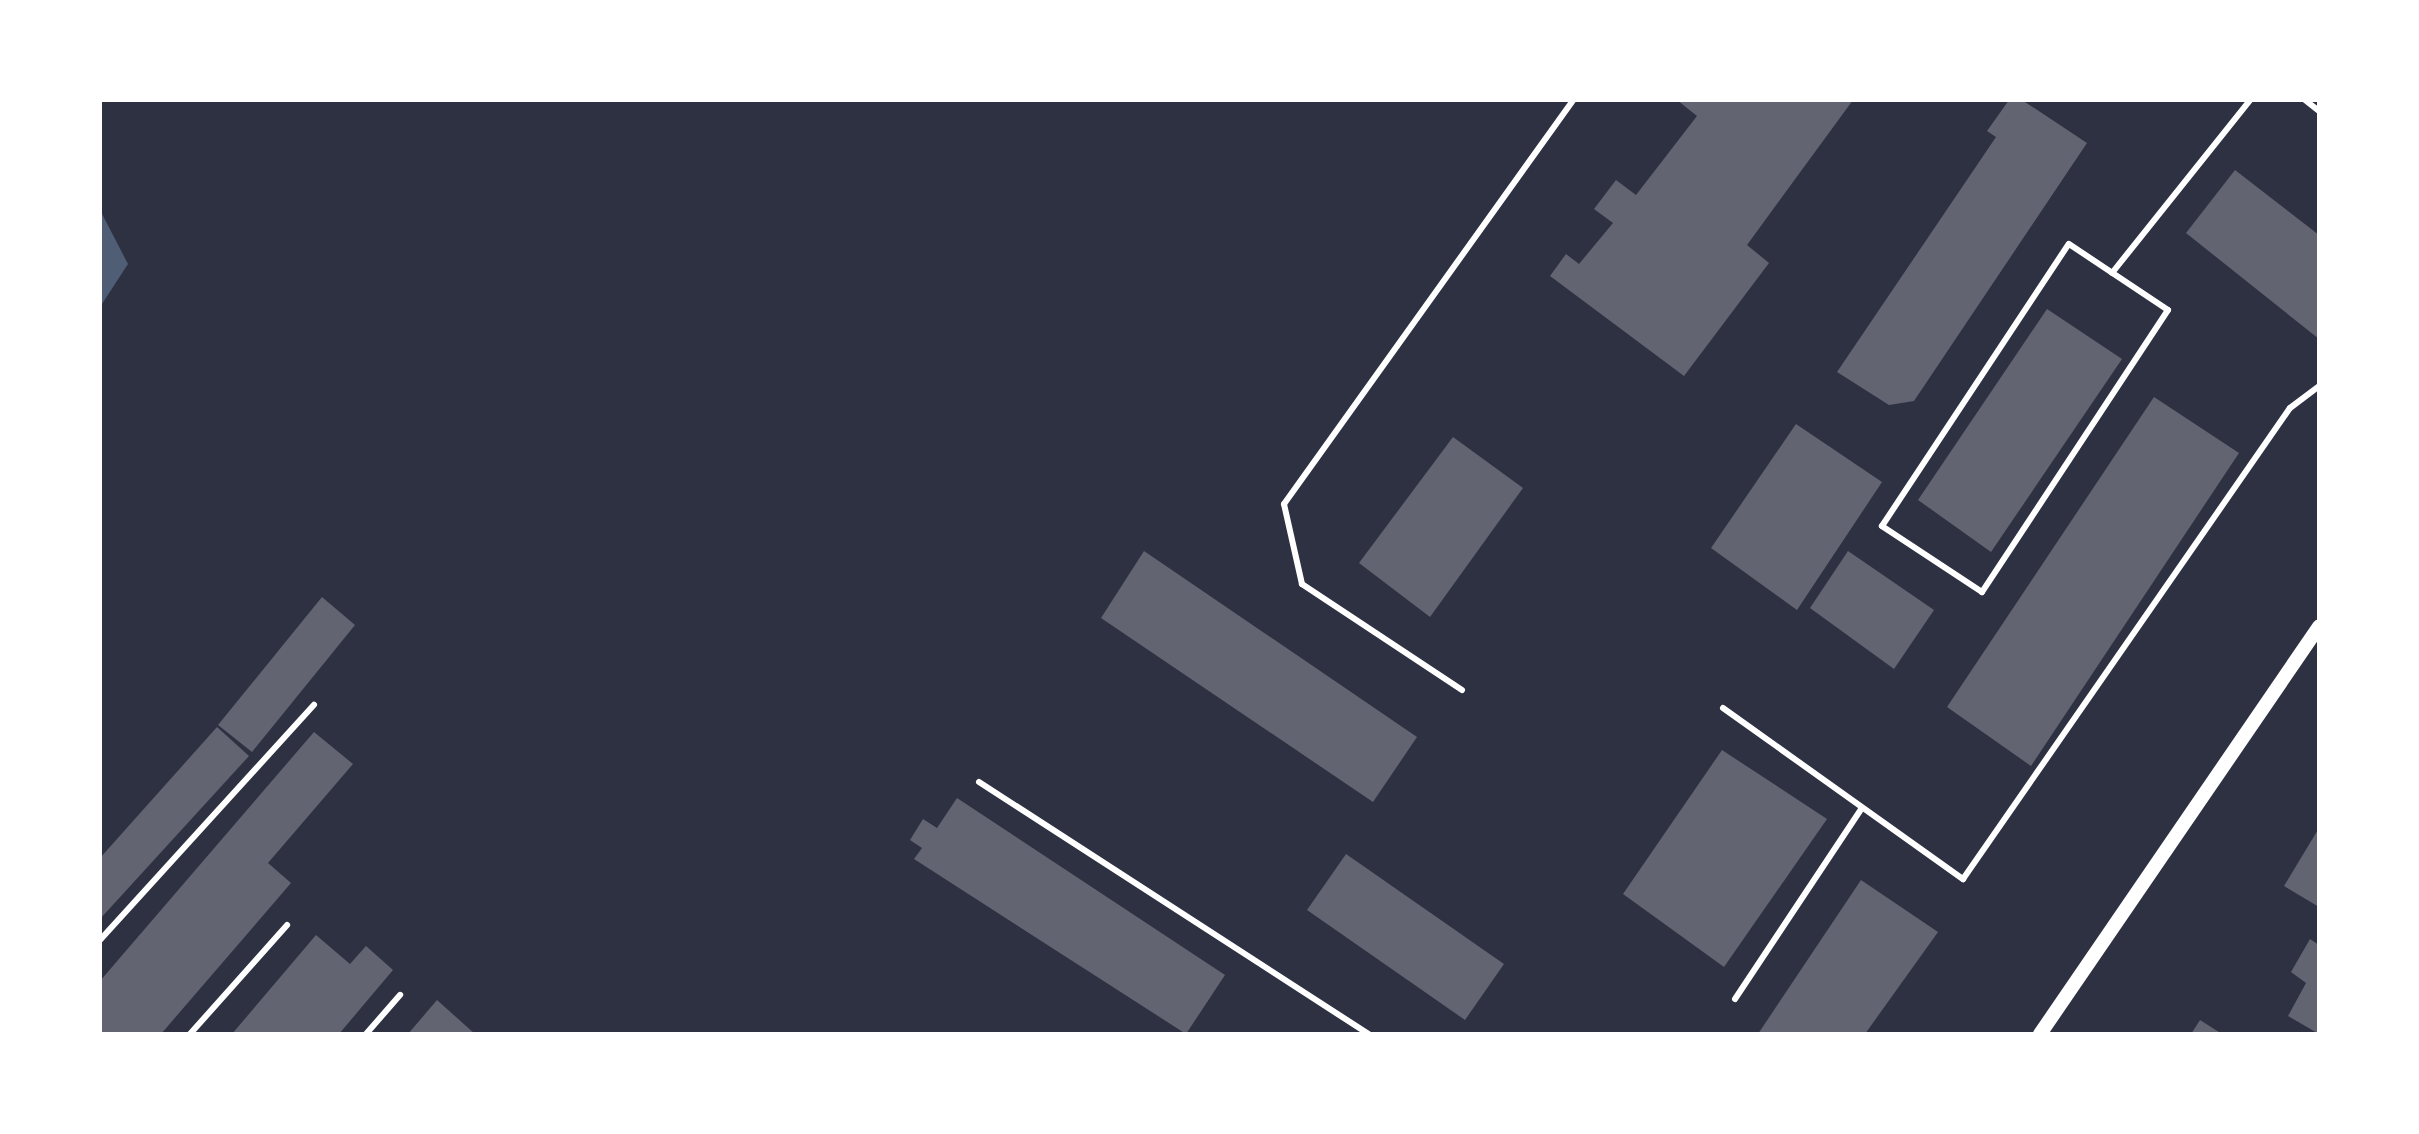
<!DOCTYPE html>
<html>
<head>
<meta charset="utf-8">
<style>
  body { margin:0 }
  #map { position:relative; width:2419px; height:1134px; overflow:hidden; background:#2d3142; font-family:Rubik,sans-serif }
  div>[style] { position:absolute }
  .water>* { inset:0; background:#4f5d75 }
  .building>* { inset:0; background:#626471 }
  .service>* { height:6px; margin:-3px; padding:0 3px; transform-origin:3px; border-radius:3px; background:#fff }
  .tertiary>* { height:14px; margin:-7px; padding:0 7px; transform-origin:7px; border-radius:7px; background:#fff }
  span { translate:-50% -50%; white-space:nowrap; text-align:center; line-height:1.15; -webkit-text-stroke:6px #fff; paint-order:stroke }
  .frame { position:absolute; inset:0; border:102px solid #fff; pointer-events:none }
</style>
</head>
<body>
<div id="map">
  <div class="water">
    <i style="clip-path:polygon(100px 210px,128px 264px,100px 307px)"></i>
  </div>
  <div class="building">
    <i style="clip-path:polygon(1677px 100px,1853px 100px,1747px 245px,1769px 263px,1684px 376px,1550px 276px,1566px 254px,1579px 264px,1613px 223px,1594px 209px,1616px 180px,1636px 195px,1697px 116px)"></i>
    <i style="clip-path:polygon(2009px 100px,2022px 100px,2087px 143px,1914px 401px,1889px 405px,1837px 372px,1996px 137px,1987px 131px)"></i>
    <i style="clip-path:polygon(2235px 170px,2319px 235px,2319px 339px,2186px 233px)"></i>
    <i style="clip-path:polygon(2047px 309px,2122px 359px,1991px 552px,1918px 500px)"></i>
    <i style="clip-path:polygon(2154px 397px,2239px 453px,2031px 766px,1947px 707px)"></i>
    <i style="clip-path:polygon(1796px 424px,1882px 482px,1797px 610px,1711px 548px)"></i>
    <i style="clip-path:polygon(1453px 437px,1523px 488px,1430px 617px,1359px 563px)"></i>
    <i style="clip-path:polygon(1144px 551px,1417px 737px,1373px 802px,1101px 618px)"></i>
    <i style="clip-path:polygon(1848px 551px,1934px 610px,1894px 669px,1810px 608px)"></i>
    <i style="clip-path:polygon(322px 597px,355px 625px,252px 752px,218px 725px)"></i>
    <i style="clip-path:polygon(217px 727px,249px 756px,100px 919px,100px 858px)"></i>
    <i style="clip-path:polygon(314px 732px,353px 764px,268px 863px,291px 883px,161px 1034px,100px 1034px,100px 981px)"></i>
    <i style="clip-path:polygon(1722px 750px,1827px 819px,1724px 967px,1623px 894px)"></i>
    <i style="clip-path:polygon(957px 798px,1225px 975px,1186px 1034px,914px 859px,922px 848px,910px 840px,923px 819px,937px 828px)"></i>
    <i style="clip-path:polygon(2319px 828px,2319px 907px,2284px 886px)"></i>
    <i style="clip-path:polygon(1346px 854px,1504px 964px,1465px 1020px,1307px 910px)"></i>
    <i style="clip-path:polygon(1861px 880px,1938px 932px,1865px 1034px,1758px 1034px)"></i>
    <i style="clip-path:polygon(316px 935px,350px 964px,366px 946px,393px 970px,339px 1034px,232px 1034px)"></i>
    <i style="clip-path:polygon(2310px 939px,2319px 945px,2319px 1034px,2288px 1016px,2306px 983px,2291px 972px)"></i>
    <i style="clip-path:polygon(437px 1000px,475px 1034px,408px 1034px)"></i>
    <i style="clip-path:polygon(2200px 1020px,2222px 1034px,2191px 1034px)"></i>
  </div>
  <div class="service">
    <i style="left:2305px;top:100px;width:18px;rotate:38deg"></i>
    <i style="left:2069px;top:244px;width:119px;rotate:33.7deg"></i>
    <i style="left:2168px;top:310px;width:338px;rotate:123.4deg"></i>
    <i style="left:1982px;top:592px;width:120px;rotate:-146.6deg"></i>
    <i style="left:1882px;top:526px;width:338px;rotate:-56.5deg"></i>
    <i style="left:2112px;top:273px;width:221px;rotate:-51.4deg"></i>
    <i style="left:1462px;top:690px;width:192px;rotate:-146.5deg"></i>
    <i style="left:1302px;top:584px;width:82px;rotate:-102.7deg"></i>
    <i style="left:1284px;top:504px;width:497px;rotate:-54.4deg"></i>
    <i style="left:1723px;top:708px;width:295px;rotate:35.5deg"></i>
    <i style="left:1963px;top:879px;width:573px;rotate:-55.23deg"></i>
    <i style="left:2290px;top:408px;width:36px;rotate:-37deg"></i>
    <i style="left:979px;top:782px;width:464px;rotate:32.9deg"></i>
    <i style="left:100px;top:940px;width:318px;rotate:-47.7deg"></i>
    <i style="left:1735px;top:999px;width:229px;rotate:-56.4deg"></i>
    <i style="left:190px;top:1034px;width:146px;rotate:-48.3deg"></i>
    <i style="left:366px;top:1034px;width:52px;rotate:-48.9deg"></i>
  </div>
  <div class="tertiary">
    <i style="left:2040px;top:1034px;width:494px;rotate:-55.6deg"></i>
  </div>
  <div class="frame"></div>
</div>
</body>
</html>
